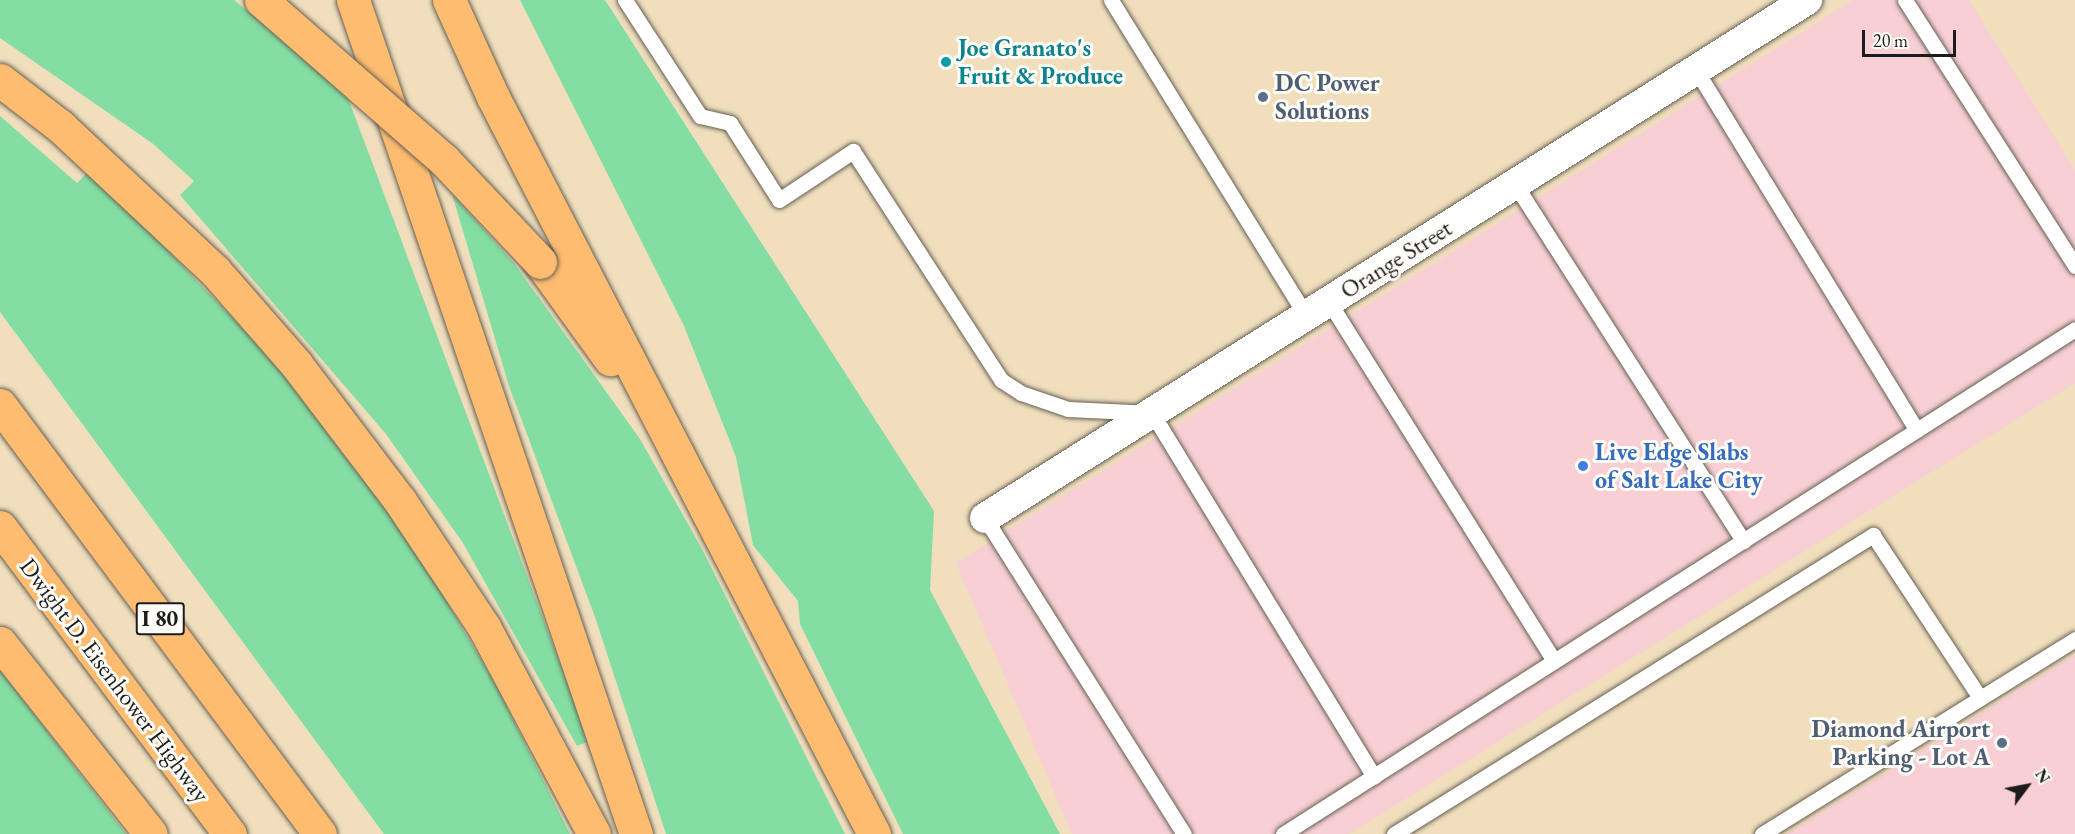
<!DOCTYPE html>
<html>
<head>
<meta charset="utf-8">
<style>
  body { margin:0 }
  #map { position:relative; width:2075px; height:834px; overflow:hidden; background:#f0debd; font-family:"EB Garamond",serif }
  div>[style] { position:absolute }
  .built>* { inset:0; background:#f7cfd4 }
  .green>* { inset:0; background:#84dea4 }
  .roads { filter:drop-shadow(0 0 2px #666054) drop-shadow(0 0 2px #666054) }
  .lane>* { height:15px; margin:-7.5px; padding:0 7.5px; transform-origin:7.5px; border-radius:7.5px; background:#fff }
  .street>* { height:30px; margin:-15px; padding:0 15px; transform-origin:15px; border-radius:15px; background:#fff }
  .highway>* { height:33px; margin:-16.5px; padding:0 16.5px; transform-origin:16.5px; border-radius:16.5px; background:#fdbc70 }
  .bridges { filter:drop-shadow(0 0 2px #666054) drop-shadow(0 0 2px #666054) }
  .highway-bridge>* { height:33px; margin:-16.5px; padding:0 16.5px; transform-origin:16.5px; border-radius:16.5px; background:#fdbc70 }
  .dots>* { width:16px; height:16px; translate:-50% -50%; box-sizing:border-box; border:3px solid #fdfcf7; border-radius:50% }
  span { translate:-50% -50%; white-space:nowrap; text-align:center; line-height:1.15; -webkit-text-stroke:6px #fdfcf7; paint-order:stroke }
  .shield-label span { padding:2px 4px; background:#fdfcf7; border:2px solid; border-radius:4px; -webkit-text-stroke-width:0 }
  .shield-label { font-size:22px; color:#1c1c1c; font-weight:700 }
  .culture-label { font-size:24px; color:#0d838f; font-weight:700 }
  .left { translate:0 -50%; text-align:left }
  .service-label { font-size:24px; color:#4e5e75; font-weight:700 }
  .right { translate:-100% -50%; text-align:right }
  .street-label { font-size:24px; color:#1c1c1c }
  .shop-label { font-size:24px; color:#366cbe; font-weight:700 }
  .north { position:absolute; left:1997px; top:756px; width:60px; height:60px; -webkit-text-stroke:4px #fdfcf7; paint-order:stroke; rotate:58deg; font-size:16px; font-weight:700; line-height:24px; text-align:center; color:#1c1c1c }
  .north::after { content:''; display:block; margin:auto; width:21px; height:27px; background:#1c1c1c; clip-path:polygon(50% 0,100% 100%,50% 72%,0 100%) }
  .scale { position:absolute; left:1862px; top:30px; width:94px; height:27px; box-sizing:border-box; border:3px solid #1c1c1c; border-top:0; padding-left:8px; font-size:18px; line-height:21px; white-space:nowrap; color:#1c1c1c; -webkit-text-stroke:4px #fdfcf7; paint-order:stroke }
</style>
</head>
<body>
<div id="map">
  <div class="built">
    <i style="clip-path:polygon(1853px 0,1969px 0,2075px 170px,2075px 383px,1349px 834px,1072px 834px,956px 563px)"></i>
    <i style="clip-path:polygon(2075px 655px,2075px 834px,1787px 834px)"></i>
  </div>
  <div class="green">
    <i style="clip-path:polygon(0 0,234px 0,345px 90px,589px 741px,577px 746px,463px 543px,386px 434px,180px 195px,194px 181px,152px 143px,0 38px)"></i>
    <i style="clip-path:polygon(520px 0,605px 0,934px 511px,930px 590px,1060px 834px,903px 834px,800px 624px,798px 601px,753px 545px,736px 457px,684px 326px)"></i>
    <i style="clip-path:polygon(0 116px,77px 183px,90px 170px,285px 372px,370px 482px,430px 573px,496px 685px,570px 834px,384px 834px,0 312px)"></i>
    <i style="clip-path:polygon(452px 194px,514px 263px,640px 439px,701px 547px,845px 834px,666px 834px,595px 617px,509px 386px)"></i>
    <i style="clip-path:polygon(0 670px,126px 834px,0 834px)"></i>
  </div>
  <div class="roads">
    <div class="lane">
      <i style="left:625px;top:0;width:138px;rotate:57.1deg"></i>
      <i style="left:700px;top:116px;width:31px;rotate:13deg"></i>
      <i style="left:730px;top:123px;width:91px;rotate:57.5deg"></i>
      <i style="left:779px;top:200px;width:89px;rotate:-33.5deg"></i>
      <i style="left:853px;top:151px;width:273px;rotate:57.1deg"></i>
      <i style="left:1001px;top:380px;width:24px;rotate:33deg"></i>
      <i style="left:1021px;top:393px;width:50px;rotate:18.8deg"></i>
      <i style="left:1068px;top:409px;width:84px;rotate:2.7deg"></i>
      <i style="left:1152px;top:413px;width:426px;rotate:58.6deg"></i>
      <i style="left:1111px;top:0;width:371px;rotate:58.3deg"></i>
      <i style="left:1905px;top:0;width:316px;rotate:57.4deg"></i>
      <i style="left:1696px;top:70px;width:422px;rotate:58.5deg"></i>
      <i style="left:1515px;top:184px;width:424px;rotate:57.4deg"></i>
      <i style="left:1329px;top:302px;width:424px;rotate:57.9deg"></i>
      <i style="left:985px;top:518px;width:373px;rotate:57.8deg"></i>
      <i style="left:1283px;top:834px;width:939px;rotate:-32.52deg"></i>
      <i style="left:1394px;top:834px;width:565px;rotate:-31.97deg"></i>
      <i style="left:1873px;top:535px;width:195px;rotate:56.7deg"></i>
      <i style="left:1762px;top:834px;width:369px;rotate:-31.9deg"></i>
    </div>
    <div class="street">
      <i style="left:985px;top:518px;width:972px;rotate:-32.22deg"></i>
    </div>
    <div class="highway">
      <i style="left:353px;top:0;width:881px;rotate:71.26deg"></i>
      <i style="left:449px;top:0;width:107px;rotate:65.6deg"></i>
      <i style="left:493px;top:97px;width:830px;rotate:62.66deg"></i>
      <i style="left:0;top:80px;width:76px;rotate:37.5deg"></i>
      <i style="left:60px;top:126px;width:212px;rotate:43.1deg"></i>
      <i style="left:215px;top:271px;width:123px;rotate:48.9deg"></i>
      <i style="left:296px;top:364px;width:172px;rotate:52.8deg"></i>
      <i style="left:400px;top:501px;width:151px;rotate:56.3deg"></i>
      <i style="left:484px;top:627px;width:234px;rotate:62deg"></i>
      <i style="left:540px;top:262px;width:120px;rotate:54.2deg"></i>
      <i style="left:0;top:405px;width:535px;rotate:53.28deg"></i>
      <i style="left:0;top:527px;width:384px;rotate:53.2deg"></i>
      <i style="left:0;top:643px;width:243px;rotate:51.7deg"></i>
    </div>
  </div>
  <div class="bridges">
    <div class="highway-bridge">
      <i style="left:261px;top:0;width:243px;rotate:41.2deg"></i>
      <i style="left:444px;top:160px;width:140px;rotate:46.7deg"></i>
    </div>
  </div>
  <div class="dots">
    <i style="left:946px;top:62px;background:#0f9aa8"></i>
    <i style="left:1263px;top:97px;background:#5c6f8a"></i>
    <i style="left:1583px;top:466px;background:#3f7fe0"></i>
    <i style="left:2002px;top:743px;background:#5c6f8a"></i>
  </div>
  <div class="shield-label">
    <span style="left:160px;top:619px">I 80</span>
  </div>
  <div class="culture-label">
    <span class="left" style="left:958px;top:62px">Joe Granato's<br>Fruit &amp; Produce</span>
  </div>
  <div class="service-label">
    <span class="left" style="left:1275px;top:97px">DC Power<br>Solutions</span>
    <span class="right" style="left:1990px;top:743px">Diamond Airport<br>Parking - Lot A</span>
  </div>
  <div class="street-label">
    <span style="left:1396px;top:259px;rotate:-32deg">Orange Street</span>
    <span style="left:115px;top:680px;rotate:53deg">Dwight D. Eisenhower Highway</span>
  </div>
  <div class="shop-label">
    <span class="left" style="left:1595px;top:466px">Live Edge Slabs<br>of Salt Lake City</span>
  </div>
  <div class="north">N</div>
  <div class="scale">20 m</div>
</div>
</body>
</html>
